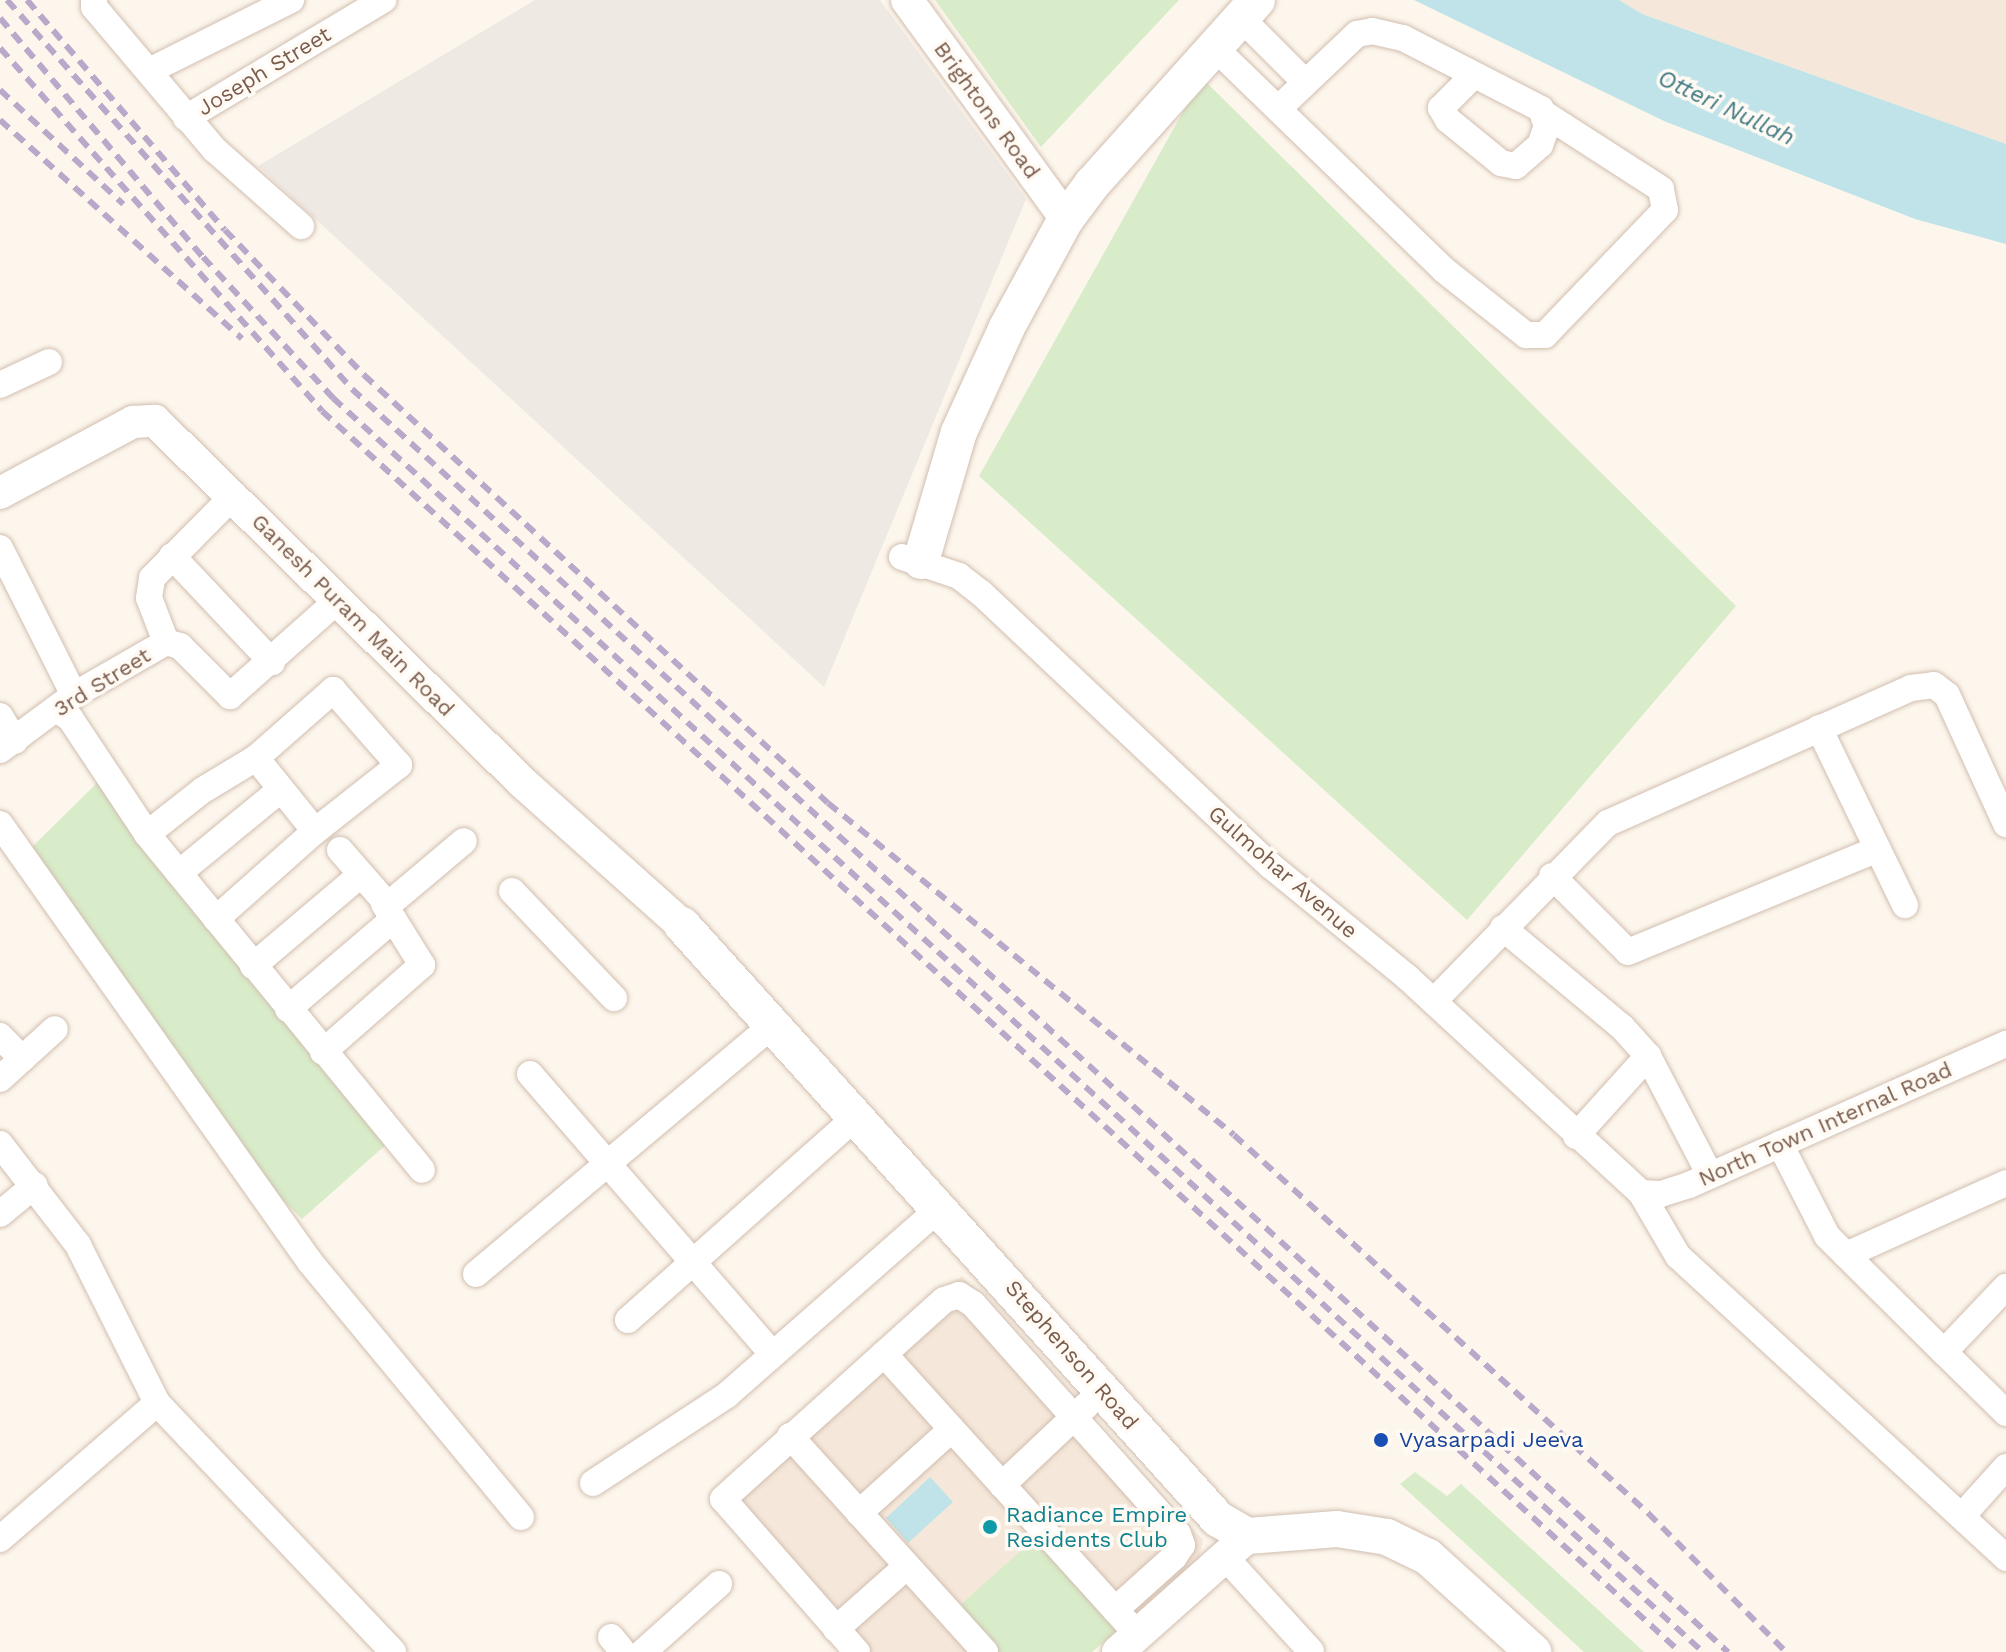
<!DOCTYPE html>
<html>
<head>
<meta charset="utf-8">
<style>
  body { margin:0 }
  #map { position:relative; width:2006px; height:1652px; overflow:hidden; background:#fdf6ec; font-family:"Work Sans",sans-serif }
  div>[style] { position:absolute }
  .residential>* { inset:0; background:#f5e8da }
  .industrial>* { inset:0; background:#efe9e4 }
  .green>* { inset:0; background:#d8ecc9 }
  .water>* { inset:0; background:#bfe3e8 }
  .roads { filter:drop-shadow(0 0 2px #d1beb0) drop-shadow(0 0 2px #d1beb0) }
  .minor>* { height:26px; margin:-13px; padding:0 13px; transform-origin:13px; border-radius:13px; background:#fff }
  .tertiary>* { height:32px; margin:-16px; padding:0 16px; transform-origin:16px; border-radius:16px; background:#fff }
  .secondary>* { height:36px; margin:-18px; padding:0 18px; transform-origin:18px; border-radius:18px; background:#fff }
  .rail>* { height:6px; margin-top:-3px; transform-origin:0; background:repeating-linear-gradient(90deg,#b9a8c9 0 12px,transparent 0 20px) }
  .dots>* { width:22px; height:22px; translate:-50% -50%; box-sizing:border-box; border:4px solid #fffaf3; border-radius:50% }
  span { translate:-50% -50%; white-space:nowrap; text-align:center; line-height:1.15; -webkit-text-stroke:7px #fffaf3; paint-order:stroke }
  .street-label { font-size:22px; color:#7a5c4d }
  .transit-label { font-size:22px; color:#164399 }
  .left { translate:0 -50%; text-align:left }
  .culture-label { font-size:22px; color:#0d838f }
  .water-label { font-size:24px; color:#437c86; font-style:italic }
</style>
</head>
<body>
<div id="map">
  <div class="residential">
    <i style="clip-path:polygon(1619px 0,2006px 0,2006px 144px,1642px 14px)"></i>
    <i style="clip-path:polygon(962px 1276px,1203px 1540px,1199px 1559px,1092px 1652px,844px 1652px,709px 1500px)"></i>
  </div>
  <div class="industrial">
    <i style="clip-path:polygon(535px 0,880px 0,1026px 199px,824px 687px,258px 166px)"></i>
  </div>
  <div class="green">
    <i style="clip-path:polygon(935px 0,1179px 0,1041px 147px)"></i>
    <i style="clip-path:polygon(1202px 78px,1736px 606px,1467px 920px,979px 476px)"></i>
    <i style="clip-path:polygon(101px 779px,389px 1142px,302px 1219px,271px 1188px,30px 849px)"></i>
    <i style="clip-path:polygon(1415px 1472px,1447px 1496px,1461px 1484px,1644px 1652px,1584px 1652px,1400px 1484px)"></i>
    <i style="clip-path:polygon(1035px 1538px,1117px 1630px,1092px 1652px,998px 1652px,958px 1607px)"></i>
  </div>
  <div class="water">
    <i style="clip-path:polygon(1414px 0,1619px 0,1642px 14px,2006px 144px,2006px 244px,1915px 219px,1664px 121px)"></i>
    <i style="clip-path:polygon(930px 1477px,953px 1502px,908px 1543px,886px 1518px)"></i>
  </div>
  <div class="roads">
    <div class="minor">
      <i style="left:94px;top:0;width:7px;rotate:90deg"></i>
      <i style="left:94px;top:7px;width:187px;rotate:49.8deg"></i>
      <i style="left:215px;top:150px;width:115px;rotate:41.5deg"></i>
      <i style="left:1241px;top:18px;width:91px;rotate:45deg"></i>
      <i style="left:1215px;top:48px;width:319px;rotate:44.1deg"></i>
      <i style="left:1444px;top:270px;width:105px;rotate:38.4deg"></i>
      <i style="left:1526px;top:335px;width:19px"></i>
      <i style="left:1545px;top:335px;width:173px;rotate:-46.2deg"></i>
      <i style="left:1665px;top:210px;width:21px;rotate:-101deg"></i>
      <i style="left:1661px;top:189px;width:140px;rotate:-147.2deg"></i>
      <i style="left:149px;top:71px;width:159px;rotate:-26.6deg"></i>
      <i style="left:1279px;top:108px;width:108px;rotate:-43.5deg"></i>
      <i style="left:1357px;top:34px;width:15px;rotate:-11deg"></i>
      <i style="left:1372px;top:31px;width:32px;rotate:13deg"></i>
      <i style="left:1403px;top:38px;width:155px;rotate:27.2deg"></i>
      <i style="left:1541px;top:109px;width:18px;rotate:71deg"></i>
      <i style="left:1547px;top:126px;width:20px;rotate:110deg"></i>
      <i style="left:1540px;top:145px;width:32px;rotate:139deg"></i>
      <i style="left:1516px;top:166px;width:15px;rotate:-169deg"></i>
      <i style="left:1501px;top:163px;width:68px;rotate:-140.9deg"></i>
      <i style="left:1448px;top:120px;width:14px;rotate:-120deg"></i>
      <i style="left:1441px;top:108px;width:45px;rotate:-45deg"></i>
      <i style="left:186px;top:118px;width:230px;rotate:-30.9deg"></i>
      <i style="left:0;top:385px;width:54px;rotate:-25.1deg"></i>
      <i style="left:0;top:548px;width:165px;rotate:63.3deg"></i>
      <i style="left:172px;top:556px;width:146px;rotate:46.7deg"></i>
      <i style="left:902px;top:557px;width:60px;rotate:18.4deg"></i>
      <i style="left:959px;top:576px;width:28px;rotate:38deg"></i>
      <i style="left:981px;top:593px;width:398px;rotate:43.3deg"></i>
      <i style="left:1271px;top:866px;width:176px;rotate:39.2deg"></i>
      <i style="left:1407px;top:977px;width:318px;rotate:42.7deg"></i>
      <i style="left:1641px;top:1193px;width:20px;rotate:3deg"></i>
      <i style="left:1661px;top:1194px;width:29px;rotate:-18deg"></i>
      <i style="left:1689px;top:1185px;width:347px;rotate:-24deg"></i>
      <i style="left:166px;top:642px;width:15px;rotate:16deg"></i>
      <i style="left:180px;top:646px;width:71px;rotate:45deg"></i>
      <i style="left:230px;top:696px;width:143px;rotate:-41.6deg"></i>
      <i style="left:166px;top:642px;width:47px;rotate:-111.1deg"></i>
      <i style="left:149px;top:598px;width:20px;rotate:-81deg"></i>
      <i style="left:152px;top:578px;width:117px;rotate:-45.3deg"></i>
      <i style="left:333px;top:690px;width:100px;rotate:48.7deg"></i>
      <i style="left:399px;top:765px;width:107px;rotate:141.8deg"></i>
      <i style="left:315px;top:831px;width:94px;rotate:-128.9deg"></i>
      <i style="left:256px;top:758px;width:103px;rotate:-41.4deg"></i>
      <i style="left:56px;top:709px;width:17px;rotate:33deg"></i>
      <i style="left:70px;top:718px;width:139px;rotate:56.4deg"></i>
      <i style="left:147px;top:834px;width:434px;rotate:50.7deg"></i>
      <i style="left:0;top:716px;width:29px;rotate:59deg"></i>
      <i style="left:1819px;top:728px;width:197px;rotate:64.1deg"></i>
      <i style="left:0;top:750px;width:92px;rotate:-36.6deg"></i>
      <i style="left:74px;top:695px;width:106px;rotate:-29.9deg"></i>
      <i style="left:0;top:824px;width:537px;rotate:54.71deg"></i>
      <i style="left:310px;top:1262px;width:331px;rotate:50.4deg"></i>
      <i style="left:147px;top:834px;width:71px;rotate:-38.2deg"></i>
      <i style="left:203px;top:790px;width:62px;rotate:-31.1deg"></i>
      <i style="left:340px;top:850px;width:73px;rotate:48.9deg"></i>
      <i style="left:388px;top:905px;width:99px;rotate:-40.1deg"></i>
      <i style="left:179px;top:873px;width:129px;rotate:-39.4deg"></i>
      <i style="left:1552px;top:876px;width:107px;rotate:45deg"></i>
      <i style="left:1628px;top:952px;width:270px;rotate:-22.4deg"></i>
      <i style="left:512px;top:891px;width:148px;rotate:46.4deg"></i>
      <i style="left:216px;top:919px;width:132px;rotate:-41.6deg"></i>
      <i style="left:1503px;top:928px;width:155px;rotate:39.8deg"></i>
      <i style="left:1622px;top:1027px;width:39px;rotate:48deg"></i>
      <i style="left:1648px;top:1056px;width:134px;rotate:62.5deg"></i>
      <i style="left:253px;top:966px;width:139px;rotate:-40.3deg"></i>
      <i style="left:1434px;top:1001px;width:249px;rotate:-45.7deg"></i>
      <i style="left:1608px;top:823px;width:332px;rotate:-24deg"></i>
      <i style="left:1911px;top:688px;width:23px;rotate:-7deg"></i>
      <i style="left:1934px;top:685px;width:16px;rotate:38deg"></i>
      <i style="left:1947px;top:695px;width:142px;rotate:65.4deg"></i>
      <i style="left:288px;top:1009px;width:135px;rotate:-40.5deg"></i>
      <i style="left:0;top:1036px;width:32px;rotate:46deg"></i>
      <i style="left:323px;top:1052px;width:132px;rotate:-41.3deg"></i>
      <i style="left:422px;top:965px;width:72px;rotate:-121.9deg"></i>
      <i style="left:530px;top:1074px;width:369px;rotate:49.1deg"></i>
      <i style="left:0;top:1079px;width:74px;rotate:-42.3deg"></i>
      <i style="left:1576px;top:1136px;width:108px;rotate:-48deg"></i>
      <i style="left:0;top:1144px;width:128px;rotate:52.3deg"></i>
      <i style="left:78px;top:1245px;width:177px;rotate:63.4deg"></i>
      <i style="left:157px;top:1403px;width:343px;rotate:46.5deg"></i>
      <i style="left:1780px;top:1144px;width:103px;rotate:62.9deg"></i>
      <i style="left:1827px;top:1236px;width:165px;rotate:44.8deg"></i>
      <i style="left:1944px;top:1352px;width:90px;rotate:-46.4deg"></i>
      <i style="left:1641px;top:1193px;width:73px;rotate:59.6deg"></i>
      <i style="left:1678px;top:1256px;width:446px;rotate:42.6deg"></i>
      <i style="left:0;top:1214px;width:45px;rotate:-39.6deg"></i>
      <i style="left:1846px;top:1255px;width:175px;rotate:-24.2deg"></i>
      <i style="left:476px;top:1274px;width:390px;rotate:-40deg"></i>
      <i style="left:628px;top:1320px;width:308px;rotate:-41.7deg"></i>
      <i style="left:1944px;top:1352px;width:87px;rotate:44.5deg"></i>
      <i style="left:884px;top:1354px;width:363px;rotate:47.9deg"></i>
      <i style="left:790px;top:1436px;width:291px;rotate:47.9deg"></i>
      <i style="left:593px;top:1483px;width:160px;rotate:-33.3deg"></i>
      <i style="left:727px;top:1395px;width:285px;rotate:-41.3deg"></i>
      <i style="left:1002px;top:1485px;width:117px;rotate:-43.3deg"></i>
      <i style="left:859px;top:1513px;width:125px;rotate:-42.1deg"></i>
      <i style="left:1962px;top:1516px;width:66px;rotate:-48.1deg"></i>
      <i style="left:0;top:1539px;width:208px;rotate:-40.9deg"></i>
      <i style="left:1226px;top:1558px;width:126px;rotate:47.6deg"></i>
      <i style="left:836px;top:1629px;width:95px;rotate:-41.6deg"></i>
      <i style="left:611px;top:1637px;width:19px;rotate:51deg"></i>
      <i style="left:643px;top:1652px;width:102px;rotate:-41.8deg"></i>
      <i style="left:857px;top:1652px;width:203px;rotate:-131.2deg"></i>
      <i style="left:723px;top:1499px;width:297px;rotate:-42deg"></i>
      <i style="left:944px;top:1300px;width:16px;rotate:-18deg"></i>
      <i style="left:959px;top:1295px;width:17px;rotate:33deg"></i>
      <i style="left:973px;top:1304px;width:308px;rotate:48.3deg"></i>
      <i style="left:1178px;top:1534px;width:12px;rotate:70deg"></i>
      <i style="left:1182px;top:1545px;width:14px;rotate:124deg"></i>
      <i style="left:1174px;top:1557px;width:79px;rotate:138.1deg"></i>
    </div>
    <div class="tertiary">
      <i style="left:907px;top:0;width:271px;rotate:54deg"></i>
      <i style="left:0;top:493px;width:151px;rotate:-28.1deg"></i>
      <i style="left:133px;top:422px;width:22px;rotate:-3deg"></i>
      <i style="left:155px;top:421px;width:515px;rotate:44.53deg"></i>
      <i style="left:522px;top:782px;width:215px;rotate:41.8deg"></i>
      <i style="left:1118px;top:1652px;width:174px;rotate:-41.7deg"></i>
    </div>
    <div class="secondary">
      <i style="left:921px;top:561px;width:134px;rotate:-73.6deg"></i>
      <i style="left:959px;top:432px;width:115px;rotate:-65.4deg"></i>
      <i style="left:1007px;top:327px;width:123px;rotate:-61.4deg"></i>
      <i style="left:1066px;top:219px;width:44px;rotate:-53.4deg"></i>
      <i style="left:1092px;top:184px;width:247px;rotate:-48.1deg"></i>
      <i style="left:682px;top:925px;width:800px;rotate:47.94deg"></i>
      <i style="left:1218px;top:1519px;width:34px;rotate:30deg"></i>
      <i style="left:1248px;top:1536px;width:89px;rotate:-4.5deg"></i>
      <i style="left:1337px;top:1529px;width:51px;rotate:9.1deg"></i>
      <i style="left:1387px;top:1537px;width:46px;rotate:26deg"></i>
      <i style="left:1428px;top:1557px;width:142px;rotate:42.1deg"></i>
    </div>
  </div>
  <div class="rail">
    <i style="left:7px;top:0;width:520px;rotate:48.43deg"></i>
    <i style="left:352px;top:389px;width:1868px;rotate:42.55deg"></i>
    <i style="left:27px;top:0;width:303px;rotate:49.3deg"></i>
    <i style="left:225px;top:230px;width:201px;rotate:46.2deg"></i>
    <i style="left:364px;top:375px;width:631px;rotate:42.69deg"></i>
    <i style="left:828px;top:803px;width:524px;rotate:39.27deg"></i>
    <i style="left:1234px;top:1135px;width:561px;rotate:42.4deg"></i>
    <i style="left:1648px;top:1513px;width:196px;rotate:45.2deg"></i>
    <i style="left:0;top:18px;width:314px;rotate:49.7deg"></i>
    <i style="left:203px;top:257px;width:192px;rotate:47.3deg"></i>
    <i style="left:333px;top:398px;width:1857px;rotate:42.47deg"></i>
    <i style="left:0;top:48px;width:485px;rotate:48.4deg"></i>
    <i style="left:322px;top:411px;width:1840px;rotate:42.42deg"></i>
    <i style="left:0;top:90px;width:168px;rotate:42.8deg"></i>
    <i style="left:0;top:120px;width:326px;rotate:42.1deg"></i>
  </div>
  <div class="dots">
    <i style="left:1381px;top:1440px;background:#1a4fb4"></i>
    <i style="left:990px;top:1527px;background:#0f9aa8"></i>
  </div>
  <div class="street-label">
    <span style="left:264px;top:71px;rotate:-31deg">Joseph Street</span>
    <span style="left:987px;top:110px;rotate:54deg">Brightons Road</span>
    <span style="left:353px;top:615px;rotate:45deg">Ganesh Puram Main Road</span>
    <span style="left:102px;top:682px;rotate:-32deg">3rd Street</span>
    <span style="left:1283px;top:872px;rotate:41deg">Gulmohar Avenue</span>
    <span style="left:1825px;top:1124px;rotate:-24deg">North Town Internal Road</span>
    <span style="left:1072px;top:1355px;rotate:49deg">Stephenson Road</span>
  </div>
  <div class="transit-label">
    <span class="left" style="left:1399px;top:1440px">Vyasarpadi Jeeva</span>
  </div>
  <div class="culture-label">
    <span class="left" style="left:1006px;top:1527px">Radiance Empire<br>Residents Club</span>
  </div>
  <div class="water-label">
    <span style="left:1726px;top:108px;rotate:25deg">Otteri Nullah</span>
  </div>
</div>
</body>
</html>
